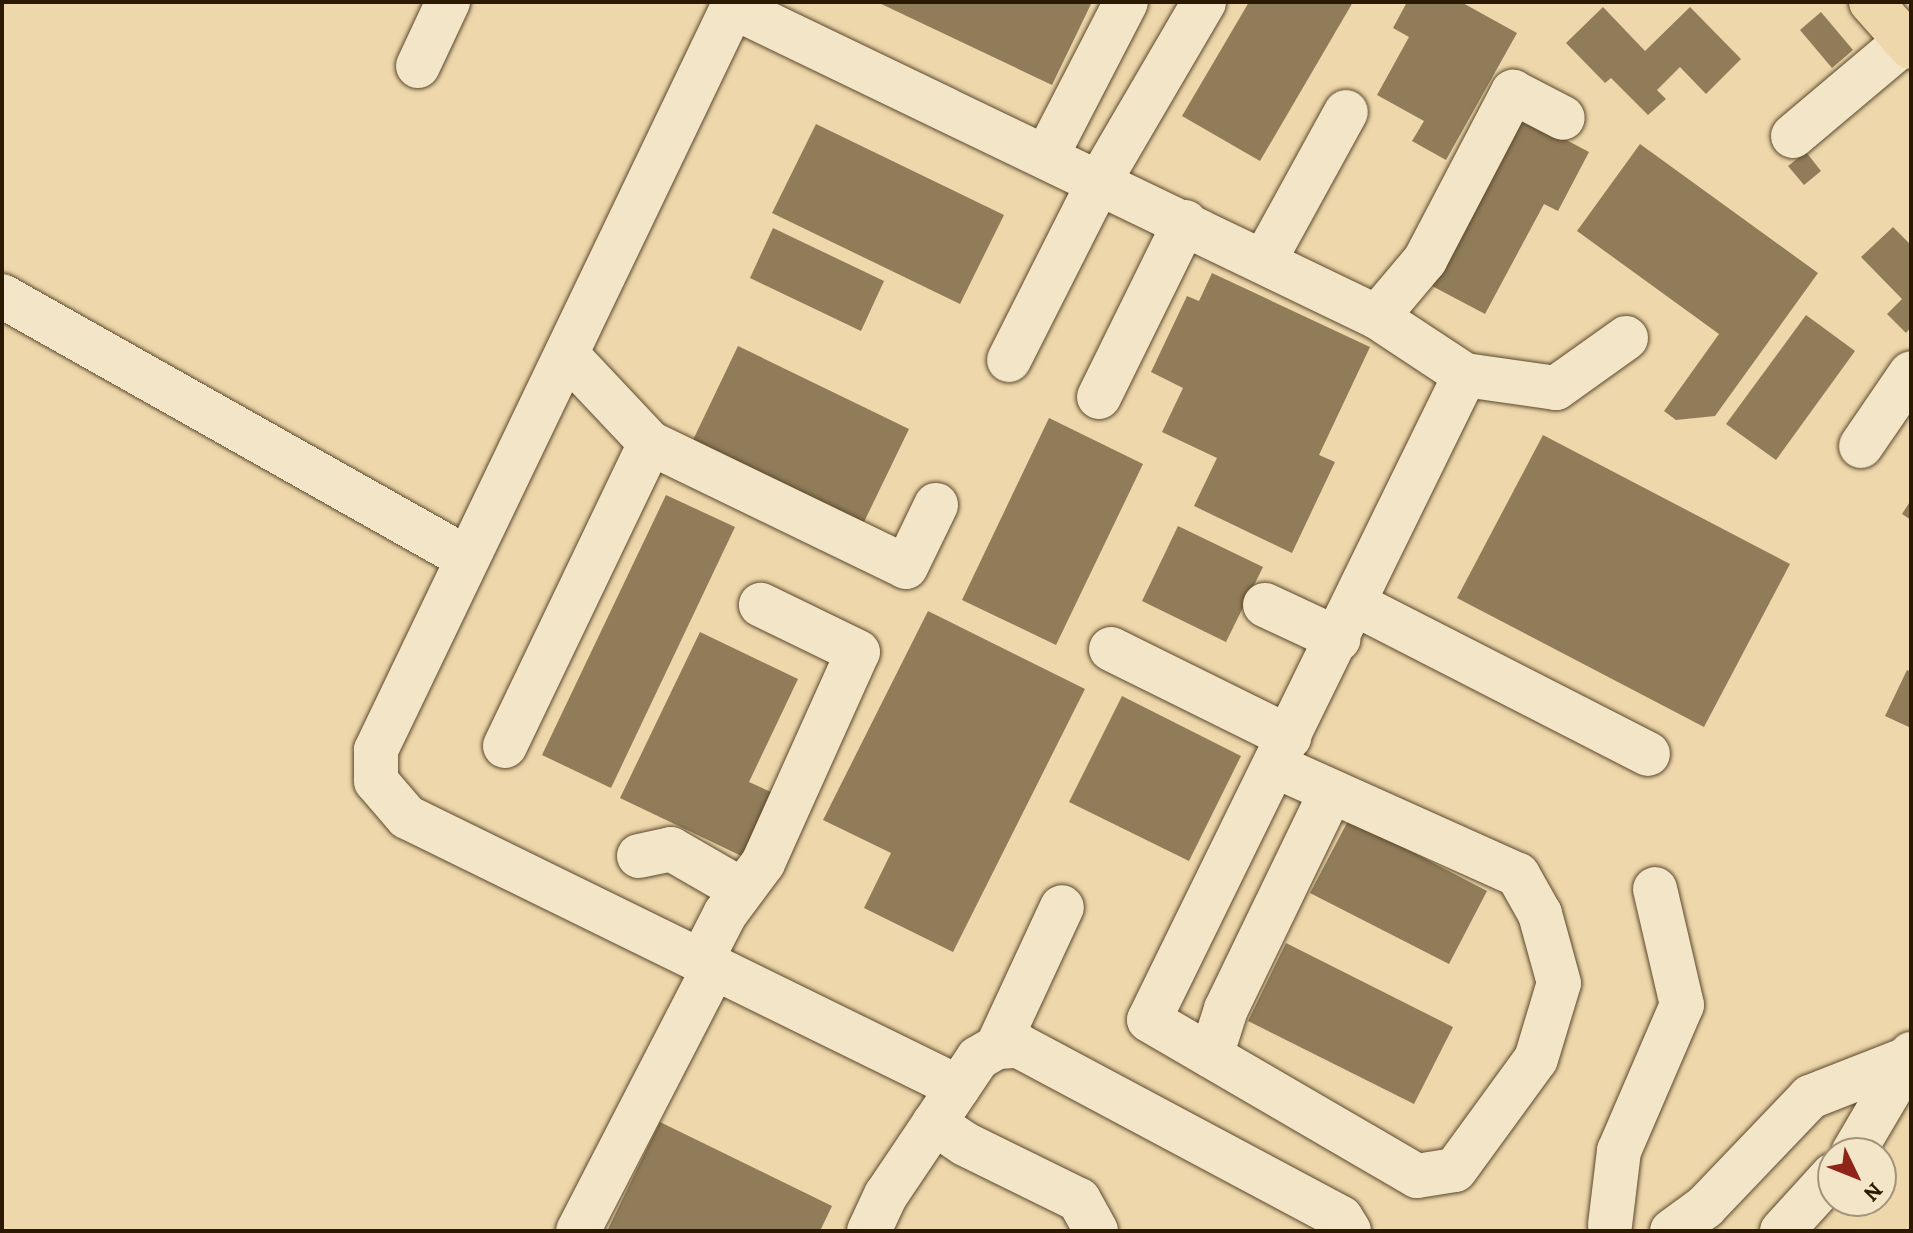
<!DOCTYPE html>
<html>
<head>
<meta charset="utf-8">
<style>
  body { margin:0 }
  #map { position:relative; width:1913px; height:1233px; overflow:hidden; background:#edd7ab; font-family:Alegreya,serif }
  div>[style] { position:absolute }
  .building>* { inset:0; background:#907c59 }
  .roads { filter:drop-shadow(0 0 2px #5c482c) drop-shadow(0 0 2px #5c482c) }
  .minor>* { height:44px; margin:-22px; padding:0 22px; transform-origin:22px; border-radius:22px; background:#f3e5c8 }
  .highway>* { height:44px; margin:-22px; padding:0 22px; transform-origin:22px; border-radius:22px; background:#edd7ab }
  span { translate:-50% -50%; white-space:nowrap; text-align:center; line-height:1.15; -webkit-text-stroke:6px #f3e5c8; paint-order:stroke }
  .frame { position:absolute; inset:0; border:4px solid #2b1901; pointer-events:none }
  .north { position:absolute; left:1817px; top:1137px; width:80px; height:80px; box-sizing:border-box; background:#f3e5c8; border:2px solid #a39378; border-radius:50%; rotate:133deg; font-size:22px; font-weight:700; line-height:32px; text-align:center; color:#2b1901 }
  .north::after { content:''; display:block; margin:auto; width:28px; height:36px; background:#8f2418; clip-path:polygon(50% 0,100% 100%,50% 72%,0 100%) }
</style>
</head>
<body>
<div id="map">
  <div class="building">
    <i style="clip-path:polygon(877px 2px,1092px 2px,1052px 85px)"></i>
    <i style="clip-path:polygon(1249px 2px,1353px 2px,1260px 161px,1182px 116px)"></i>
    <i style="clip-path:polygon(1407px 2px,1461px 2px,1517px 33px,1446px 160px,1412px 141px,1424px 121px,1377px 95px,1409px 37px,1393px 28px)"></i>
    <i style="clip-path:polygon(1603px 7px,1645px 51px,1690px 7px,1741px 59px,1706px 94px,1680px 67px,1657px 90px,1666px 99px,1648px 115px,1611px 78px,1605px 83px,1566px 43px)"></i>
    <i style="clip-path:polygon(1821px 12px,1853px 50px,1832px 68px,1800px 30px)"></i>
    <i style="clip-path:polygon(1521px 116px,1589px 152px,1558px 211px,1544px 204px,1485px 314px,1432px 286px)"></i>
    <i style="clip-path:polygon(816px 124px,1004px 215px,960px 304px,772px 213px)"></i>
    <i style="clip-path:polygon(1640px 144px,1818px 273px,1715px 416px,1676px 420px,1664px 411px,1719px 334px,1577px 231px)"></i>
    <i style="clip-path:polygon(1806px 152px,1821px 171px,1804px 185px,1788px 166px)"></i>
    <i style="clip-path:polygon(1893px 227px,1911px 245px,1911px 327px,1906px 333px,1887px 314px,1902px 299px,1861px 257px)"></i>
    <i style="clip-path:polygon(773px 228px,884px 281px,861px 331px,750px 278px)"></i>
    <i style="clip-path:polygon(1212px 273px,1370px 347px,1319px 455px,1335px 462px,1292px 553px,1194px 506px,1217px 458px,1162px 432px,1183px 388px,1151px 372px,1187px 296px,1199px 301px)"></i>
    <i style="clip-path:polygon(1806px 315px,1855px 351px,1776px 460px,1726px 424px)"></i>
    <i style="clip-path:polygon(738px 346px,909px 429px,863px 524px,692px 442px)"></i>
    <i style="clip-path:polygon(1049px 418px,1143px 464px,1056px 645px,962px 600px)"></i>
    <i style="clip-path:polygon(1543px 435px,1790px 564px,1704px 727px,1457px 598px)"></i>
    <i style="clip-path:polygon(666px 495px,735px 527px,611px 788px,542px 755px)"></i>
    <i style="clip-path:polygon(1911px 500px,1911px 520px,1902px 514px)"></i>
    <i style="clip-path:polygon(1178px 526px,1263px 567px,1226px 642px,1142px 601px)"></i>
    <i style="clip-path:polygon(928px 611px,1085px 689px,953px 952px,864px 908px,891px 853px,823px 820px)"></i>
    <i style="clip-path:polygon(700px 632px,798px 679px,749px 782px,784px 798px,754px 862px,620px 798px)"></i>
    <i style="clip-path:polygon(1907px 670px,1911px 672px,1911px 728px,1885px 716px)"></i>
    <i style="clip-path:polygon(1122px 696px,1241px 756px,1189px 861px,1069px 802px)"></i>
    <i style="clip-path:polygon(1349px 819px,1487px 891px,1449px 964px,1310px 893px)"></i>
    <i style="clip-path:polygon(1286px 943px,1453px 1027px,1414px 1104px,1248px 1021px)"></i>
    <i style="clip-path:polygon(660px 1122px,832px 1206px,820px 1231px,607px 1231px)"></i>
  </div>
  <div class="roads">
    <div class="minor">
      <i style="left:735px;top:2px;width:830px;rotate:115.64deg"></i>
      <i style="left:376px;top:750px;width:31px;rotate:90deg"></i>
      <i style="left:376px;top:781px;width:48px;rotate:49.3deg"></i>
      <i style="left:407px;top:817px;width:614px;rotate:26.11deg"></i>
      <i style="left:733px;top:7px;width:715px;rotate:25.7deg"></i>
      <i style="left:1377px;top:317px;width:105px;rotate:33.4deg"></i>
      <i style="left:1465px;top:375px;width:718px;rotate:116.1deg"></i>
      <i style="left:1149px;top:1020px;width:310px;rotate:30.2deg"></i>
      <i style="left:1417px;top:1176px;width:38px;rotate:-9deg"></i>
      <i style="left:1455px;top:1170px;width:137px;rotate:-53.9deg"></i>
      <i style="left:1536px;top:1059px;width:79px;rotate:-73.2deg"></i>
      <i style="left:1559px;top:983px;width:72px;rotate:-105.4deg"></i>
      <i style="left:1540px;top:914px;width:45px;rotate:-119.4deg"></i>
      <i style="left:1518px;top:875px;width:266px;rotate:-155.8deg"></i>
      <i style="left:418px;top:66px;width:71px;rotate:-64.9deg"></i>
      <i style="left:1793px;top:136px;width:148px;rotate:-40.1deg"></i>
      <i style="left:1046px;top:157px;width:174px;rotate:-62.7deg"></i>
      <i style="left:1264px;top:261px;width:170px;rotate:-61.2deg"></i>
      <i style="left:2px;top:296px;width:531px;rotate:29.41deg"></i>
      <i style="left:1377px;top:317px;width:75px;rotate:-49.9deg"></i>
      <i style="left:1425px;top:260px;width:190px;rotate:-62.4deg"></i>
      <i style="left:1513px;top:92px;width:56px;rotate:27.5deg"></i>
      <i style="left:1009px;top:360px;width:199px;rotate:-63.2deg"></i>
      <i style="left:1099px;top:182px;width:208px;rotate:-59.7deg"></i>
      <i style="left:1465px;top:375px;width:92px;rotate:8.1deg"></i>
      <i style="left:1556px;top:388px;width:86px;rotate:-35.5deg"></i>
      <i style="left:1099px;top:397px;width:195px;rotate:-63.8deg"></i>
      <i style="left:650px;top:443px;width:284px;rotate:25.8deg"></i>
      <i style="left:906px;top:567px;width:69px;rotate:-64.2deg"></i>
      <i style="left:1861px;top:446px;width:88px;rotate:-55.6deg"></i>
      <i style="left:1355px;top:604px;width:329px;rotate:27.1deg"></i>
      <i style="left:1265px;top:605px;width:81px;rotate:25deg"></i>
      <i style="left:1111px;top:649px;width:199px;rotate:26.3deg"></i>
      <i style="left:505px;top:746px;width:336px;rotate:-64.4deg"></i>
      <i style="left:650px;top:443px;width:122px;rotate:-133.3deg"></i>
      <i style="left:639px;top:856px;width:33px;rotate:-12deg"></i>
      <i style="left:671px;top:849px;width:82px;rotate:30deg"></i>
      <i style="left:701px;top:961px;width:53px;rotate:-62.9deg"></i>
      <i style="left:725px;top:914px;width:64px;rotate:-53.3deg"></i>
      <i style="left:763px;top:863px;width:231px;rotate:-65.8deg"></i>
      <i style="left:858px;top:652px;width:108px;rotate:-154.1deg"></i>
      <i style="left:997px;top:1047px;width:154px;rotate:-65.1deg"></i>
      <i style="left:1211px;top:1056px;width:49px;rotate:-72.3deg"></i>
      <i style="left:1226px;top:1009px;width:241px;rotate:-64.2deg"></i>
      <i style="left:934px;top:1123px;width:37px;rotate:34deg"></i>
      <i style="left:965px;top:1144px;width:127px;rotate:26.2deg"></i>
      <i style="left:1079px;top:1200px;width:35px;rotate:61deg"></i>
      <i style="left:1853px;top:1153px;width:115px;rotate:-59.6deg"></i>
      <i style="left:1610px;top:1225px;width:75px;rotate:-83.1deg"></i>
      <i style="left:1619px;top:1151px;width:159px;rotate:-66.7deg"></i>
      <i style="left:1682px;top:1005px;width:119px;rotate:-103.1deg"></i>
      <i style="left:578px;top:1231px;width:296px;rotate:-62.7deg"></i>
      <i style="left:869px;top:1231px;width:40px;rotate:-65deg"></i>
      <i style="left:886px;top:1195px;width:165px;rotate:-56.1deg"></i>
      <i style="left:978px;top:1058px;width:22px;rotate:-30deg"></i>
      <i style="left:997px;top:1047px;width:22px;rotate:-3deg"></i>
      <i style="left:1019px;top:1046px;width:365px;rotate:28.1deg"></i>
      <i style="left:1341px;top:1218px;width:15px;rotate:58deg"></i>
      <i style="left:1672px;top:1231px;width:41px;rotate:-36deg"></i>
      <i style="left:1705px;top:1207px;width:152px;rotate:-46.3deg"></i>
      <i style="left:1810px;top:1097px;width:104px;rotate:-21.4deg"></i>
      <i style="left:1782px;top:1231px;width:76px;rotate:-47.7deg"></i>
    </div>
    <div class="highway">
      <i style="left:1871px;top:2px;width:60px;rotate:48.4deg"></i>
    </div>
  </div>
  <div class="frame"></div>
  <div class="north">N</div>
</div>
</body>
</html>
